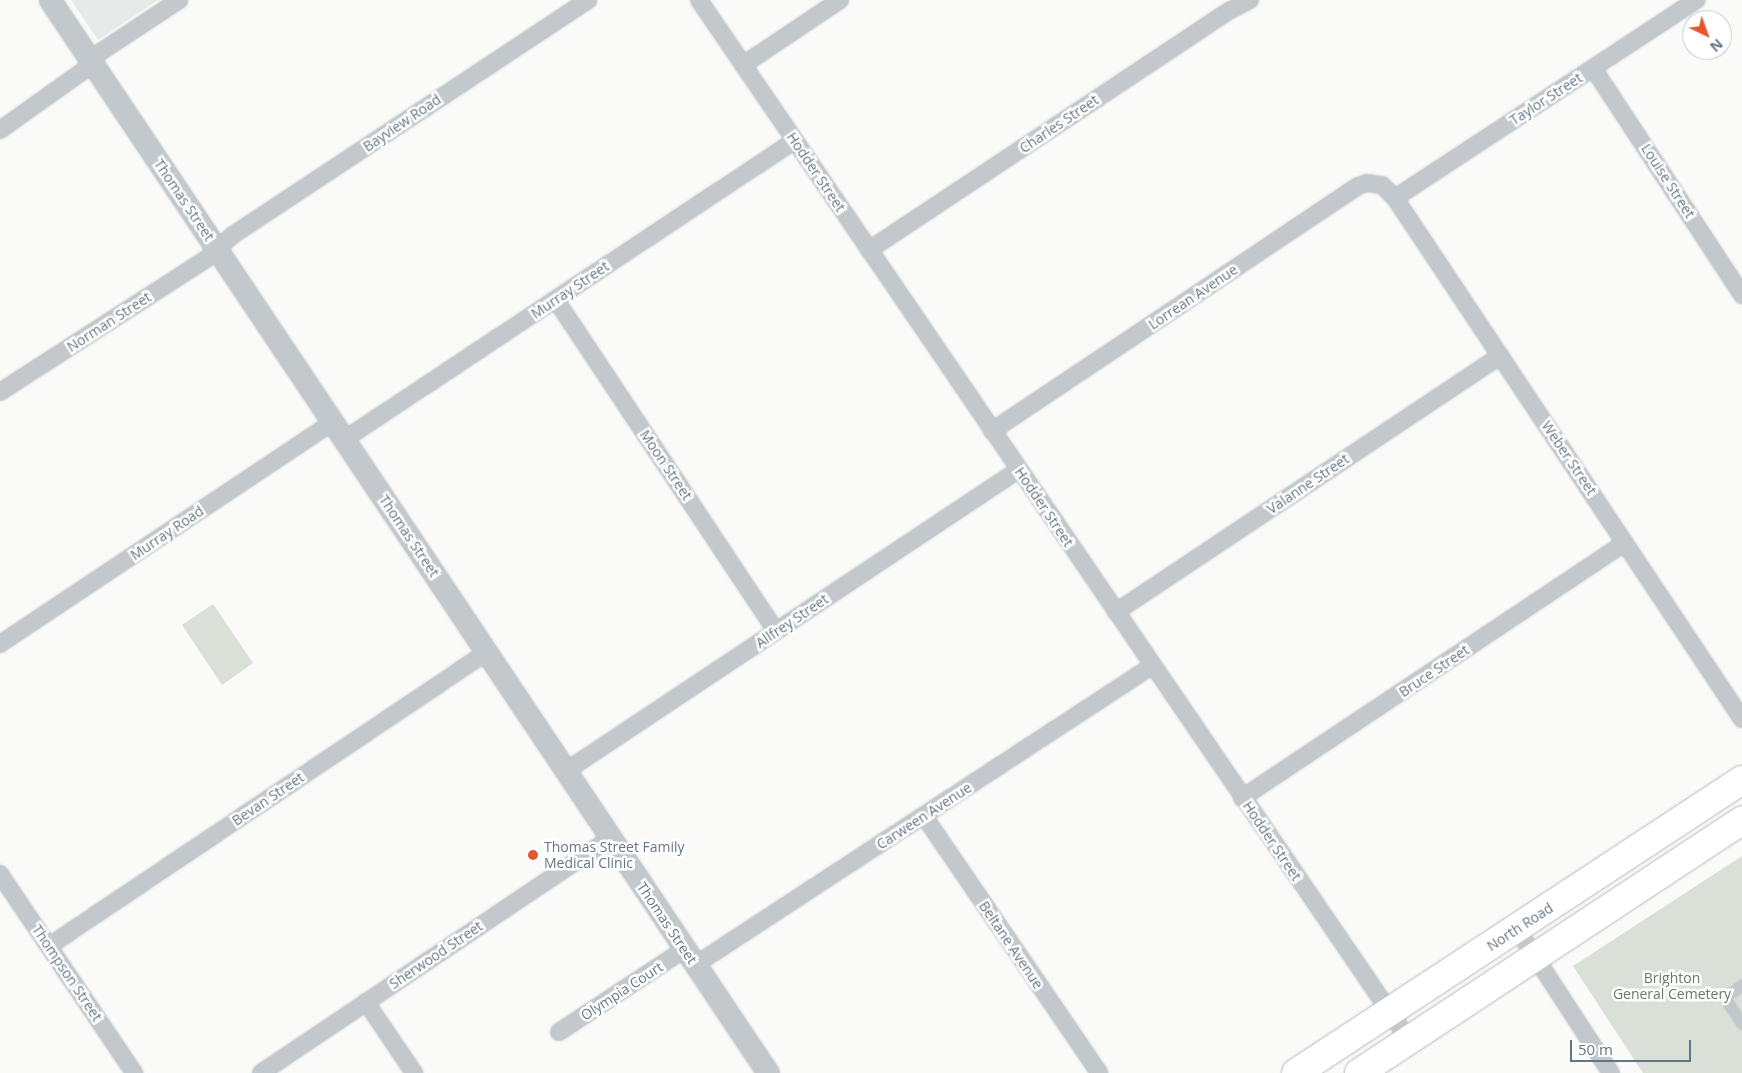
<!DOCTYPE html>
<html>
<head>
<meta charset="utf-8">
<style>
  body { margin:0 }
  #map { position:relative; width:1742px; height:1073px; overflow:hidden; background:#fafaf8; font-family:"Open Sans",sans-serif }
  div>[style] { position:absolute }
  .built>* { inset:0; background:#e8e9e9 }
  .green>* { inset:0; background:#dadfd7 }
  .roads { filter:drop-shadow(0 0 1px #b4b9bd) drop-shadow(0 0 1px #b4b9bd) }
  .service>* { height:9px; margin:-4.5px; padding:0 4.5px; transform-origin:4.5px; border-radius:4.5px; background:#c3c8cc }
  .minor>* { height:16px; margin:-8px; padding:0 8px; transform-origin:8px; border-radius:8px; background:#c3c8cc }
  .tertiary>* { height:21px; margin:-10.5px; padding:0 10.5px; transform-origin:10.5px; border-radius:10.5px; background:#c3c8cc }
  .trunk>* { height:28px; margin:-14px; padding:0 14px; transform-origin:14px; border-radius:14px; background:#fff }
  .dots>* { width:14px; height:14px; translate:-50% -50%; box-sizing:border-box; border:2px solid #fff; border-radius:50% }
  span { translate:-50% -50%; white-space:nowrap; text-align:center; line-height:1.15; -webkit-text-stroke:5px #fff; paint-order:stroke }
  .street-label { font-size:14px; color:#657683 }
  .poi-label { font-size:14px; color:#657683 }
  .left { translate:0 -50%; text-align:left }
  .park-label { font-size:14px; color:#687a64 }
  .north { position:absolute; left:1682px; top:10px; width:50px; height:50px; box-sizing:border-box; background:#fff; border:1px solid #c1c8cd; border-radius:50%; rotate:138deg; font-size:14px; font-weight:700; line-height:20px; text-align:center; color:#657683 }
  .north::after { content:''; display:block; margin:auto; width:18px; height:22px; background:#e4572e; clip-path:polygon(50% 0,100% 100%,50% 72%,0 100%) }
  .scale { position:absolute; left:1570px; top:1040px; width:121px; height:22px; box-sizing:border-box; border:2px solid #657683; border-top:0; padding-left:6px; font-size:15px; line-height:18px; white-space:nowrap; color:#657683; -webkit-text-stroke:4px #fff; paint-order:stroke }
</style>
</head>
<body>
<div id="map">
  <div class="built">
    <i style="clip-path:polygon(71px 0,158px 0,98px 40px)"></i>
  </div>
  <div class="green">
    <i style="clip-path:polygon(213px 604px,253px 663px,222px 685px,182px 625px)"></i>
    <i style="clip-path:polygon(1742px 856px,1742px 1073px,1643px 1073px,1573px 966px)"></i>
  </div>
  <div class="roads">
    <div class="service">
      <i style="left:1742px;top:985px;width:22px;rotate:146deg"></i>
      <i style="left:1724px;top:997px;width:32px;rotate:56deg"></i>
    </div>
    <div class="minor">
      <i style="left:699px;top:0;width:1259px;rotate:55.68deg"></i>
      <i style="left:90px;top:59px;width:107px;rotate:-33.5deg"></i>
      <i style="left:743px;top:65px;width:117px;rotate:-33.8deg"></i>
      <i style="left:1593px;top:68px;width:272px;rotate:56.7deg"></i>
      <i style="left:0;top:130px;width:114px;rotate:-35.4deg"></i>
      <i style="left:1395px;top:198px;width:361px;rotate:-33.3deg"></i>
      <i style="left:869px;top:250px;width:432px;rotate:-33.6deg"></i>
      <i style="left:1229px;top:11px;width:24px;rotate:-28deg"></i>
      <i style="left:556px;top:300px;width:397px;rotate:56.4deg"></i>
      <i style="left:0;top:392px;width:244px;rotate:-32.8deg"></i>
      <i style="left:205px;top:260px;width:38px;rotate:-42deg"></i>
      <i style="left:233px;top:235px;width:426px;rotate:-33.5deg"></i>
      <i style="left:992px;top:431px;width:440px;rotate:-33.8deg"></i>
      <i style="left:1358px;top:186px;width:9px;rotate:-18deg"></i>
      <i style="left:1367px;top:183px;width:15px;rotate:8deg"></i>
      <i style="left:1382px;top:185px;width:18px;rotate:45deg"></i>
      <i style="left:1395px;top:198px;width:626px;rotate:56.34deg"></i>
      <i style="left:345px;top:439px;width:539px;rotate:-33.57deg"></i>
      <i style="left:1116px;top:612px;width:462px;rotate:-33.7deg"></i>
      <i style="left:0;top:644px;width:400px;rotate:-33.7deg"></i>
      <i style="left:566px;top:771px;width:543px;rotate:-33.66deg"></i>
      <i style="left:1242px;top:798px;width:460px;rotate:-33.7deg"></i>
      <i style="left:924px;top:816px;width:311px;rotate:55.7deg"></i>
      <i style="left:0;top:874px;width:240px;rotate:56deg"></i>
      <i style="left:1517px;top:929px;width:172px;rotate:56.9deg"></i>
      <i style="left:49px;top:946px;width:528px;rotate:-33.87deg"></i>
      <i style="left:695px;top:965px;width:546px;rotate:-33.2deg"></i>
      <i style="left:366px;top:1002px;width:86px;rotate:55.9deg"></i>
      <i style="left:559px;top:1032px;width:151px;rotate:-33.4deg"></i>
      <i style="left:261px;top:1073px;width:422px;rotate:-33.9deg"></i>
    </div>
    <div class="tertiary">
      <i style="left:50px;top:0;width:1291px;rotate:56.21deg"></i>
    </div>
    <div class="trunk">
      <i style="left:1296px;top:1073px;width:534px;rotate:-33.3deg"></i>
      <i style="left:1359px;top:1073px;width:459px;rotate:-33.4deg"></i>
    </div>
  </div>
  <div class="dots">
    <i style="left:533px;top:855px;background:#e4572e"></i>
  </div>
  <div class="street-label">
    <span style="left:1546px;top:99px;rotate:-33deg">Taylor Street</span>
    <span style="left:402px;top:123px;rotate:-34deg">Bayview Road</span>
    <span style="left:1059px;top:124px;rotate:-34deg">Charles Street</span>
    <span style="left:816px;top:172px;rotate:56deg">Hodder Street</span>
    <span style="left:1668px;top:181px;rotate:57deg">Louise Street</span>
    <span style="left:184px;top:200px;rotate:56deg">Thomas Street</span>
    <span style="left:570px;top:290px;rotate:-34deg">Murray Street</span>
    <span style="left:1193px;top:297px;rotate:-34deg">Lorrean Avenue</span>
    <span style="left:109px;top:322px;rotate:-33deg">Norman Street</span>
    <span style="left:1569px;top:458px;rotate:56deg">Weber Street</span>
    <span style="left:666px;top:465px;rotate:56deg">Moon Street</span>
    <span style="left:1308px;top:484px;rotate:-34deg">Valanne Street</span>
    <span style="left:1044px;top:507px;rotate:56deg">Hodder Street</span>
    <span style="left:167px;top:533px;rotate:-34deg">Murray Road</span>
    <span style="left:409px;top:536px;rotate:56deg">Thomas Street</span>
    <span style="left:792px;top:621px;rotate:-34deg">Allfrey Street</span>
    <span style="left:1434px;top:671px;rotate:-34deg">Bruce Street</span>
    <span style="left:268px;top:799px;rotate:-34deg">Bevan Street</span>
    <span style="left:924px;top:816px;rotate:-33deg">Carween Avenue</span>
    <span style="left:1272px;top:841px;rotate:56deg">Hodder Street</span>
    <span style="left:667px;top:923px;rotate:56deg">Thomas Street</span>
    <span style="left:1520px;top:927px;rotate:-33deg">North Road</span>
    <span style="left:1011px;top:945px;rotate:56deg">Beltane Avenue</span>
    <span style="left:436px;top:955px;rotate:-34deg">Sherwood Street</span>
    <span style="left:67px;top:973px;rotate:56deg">Thompson Street</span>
    <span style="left:622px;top:991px;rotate:-33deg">Olympia Court</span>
  </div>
  <div class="poi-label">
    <span class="left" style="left:544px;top:855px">Thomas Street Family<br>Medical Clinic</span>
  </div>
  <div class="park-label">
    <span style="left:1672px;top:986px">Brighton<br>General Cemetery</span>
  </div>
  <div class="north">N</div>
  <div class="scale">50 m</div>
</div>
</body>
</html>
